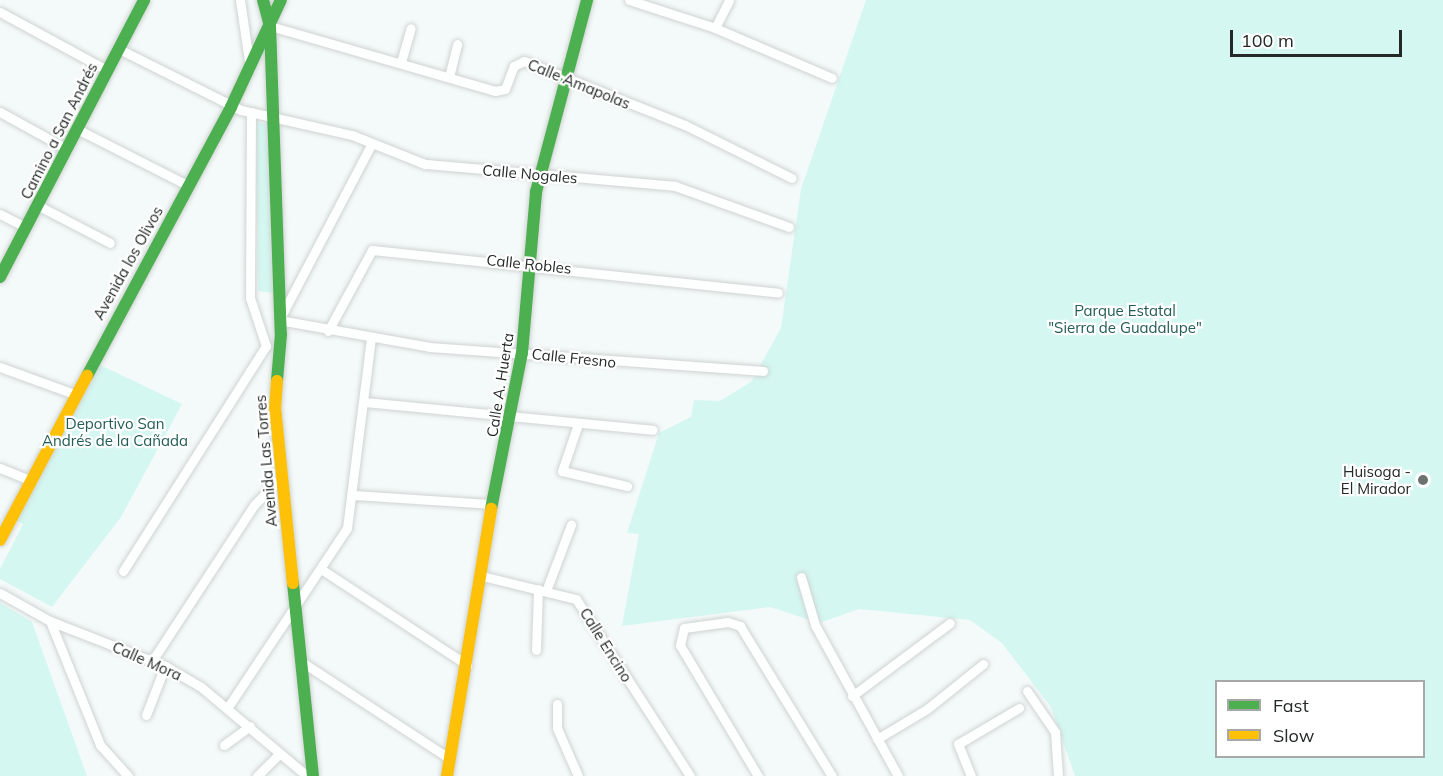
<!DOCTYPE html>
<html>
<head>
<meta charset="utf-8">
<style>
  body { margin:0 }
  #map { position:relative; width:1443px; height:776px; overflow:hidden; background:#f4faf9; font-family:Mulish,sans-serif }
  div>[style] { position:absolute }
  .green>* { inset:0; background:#d4f7f1 }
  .roads { filter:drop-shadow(0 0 2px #cfd3d2) drop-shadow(0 0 2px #cfd3d2) }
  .street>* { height:9px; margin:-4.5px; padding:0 4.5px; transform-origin:4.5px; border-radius:4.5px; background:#fdfefe }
  .fast>* { height:12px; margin:-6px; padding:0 6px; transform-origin:6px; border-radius:6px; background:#4caf50 }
  .slow>* { height:12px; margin:-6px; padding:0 6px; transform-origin:6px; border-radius:6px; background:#ffc107 }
  .dots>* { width:16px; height:16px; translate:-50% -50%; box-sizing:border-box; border:3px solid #fff; border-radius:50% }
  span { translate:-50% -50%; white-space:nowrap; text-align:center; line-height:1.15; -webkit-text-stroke:4.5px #fff; paint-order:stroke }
  .street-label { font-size:15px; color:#242827 }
  .park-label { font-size:15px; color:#245d55 }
  .poi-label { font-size:15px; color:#242827 }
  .right { translate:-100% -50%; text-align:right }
  .legend { position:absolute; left:1215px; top:680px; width:210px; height:78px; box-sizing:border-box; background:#fff; border:2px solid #a7a9a9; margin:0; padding:8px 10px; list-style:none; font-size:18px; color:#242827 }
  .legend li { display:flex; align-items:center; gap:12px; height:30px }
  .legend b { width:30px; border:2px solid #a7a9a9 }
  .scale { position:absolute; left:1230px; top:30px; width:172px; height:27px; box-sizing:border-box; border:3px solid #242827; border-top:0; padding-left:8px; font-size:18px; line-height:21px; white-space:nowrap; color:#242827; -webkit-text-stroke:4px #fff; paint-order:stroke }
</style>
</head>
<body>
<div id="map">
  <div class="green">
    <i style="clip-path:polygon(evenodd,866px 0,1443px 0,1443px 776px,1075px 776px,1051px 707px,1002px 643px,970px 620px,859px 609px,819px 623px,770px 607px,622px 626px,639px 534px,627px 533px,659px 433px,691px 417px,694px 400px,720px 401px,751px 382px,781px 328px,801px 189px,866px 0,1216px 682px,1424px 682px,1424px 756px,1216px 756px,1216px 682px)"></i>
    <i style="clip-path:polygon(256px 122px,268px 125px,273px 293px,258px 291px)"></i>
    <i style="clip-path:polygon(98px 364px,182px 404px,121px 517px,52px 607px,0 579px,0 569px,23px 524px,16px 520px)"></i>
    <i style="clip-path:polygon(0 603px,32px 622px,87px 776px,0 776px)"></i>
  </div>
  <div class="roads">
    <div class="street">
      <i style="left:240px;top:0;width:69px;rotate:81.6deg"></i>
      <i style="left:629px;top:0;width:90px;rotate:18deg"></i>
      <i style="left:715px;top:28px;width:127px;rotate:23.1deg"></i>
      <i style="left:0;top:12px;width:122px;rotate:28.5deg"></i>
      <i style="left:270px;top:26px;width:234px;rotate:16.1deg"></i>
      <i style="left:495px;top:91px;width:10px;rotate:-11deg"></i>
      <i style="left:505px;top:89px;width:25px;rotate:-69deg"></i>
      <i style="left:514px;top:66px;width:11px;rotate:-27deg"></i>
      <i style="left:524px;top:61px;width:173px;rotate:21.7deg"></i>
      <i style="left:685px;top:125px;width:119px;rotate:26.4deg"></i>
      <i style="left:715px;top:28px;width:31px;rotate:-63deg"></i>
      <i style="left:119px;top:49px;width:136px;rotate:26.6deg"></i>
      <i style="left:241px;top:110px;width:114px;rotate:12.7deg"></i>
      <i style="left:352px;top:135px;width:79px;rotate:21.7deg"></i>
      <i style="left:425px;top:164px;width:251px;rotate:5deg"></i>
      <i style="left:675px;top:186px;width:121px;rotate:19.8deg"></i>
      <i style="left:401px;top:62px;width:35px;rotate:-74deg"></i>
      <i style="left:449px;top:77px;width:34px;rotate:-76deg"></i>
      <i style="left:0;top:112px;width:77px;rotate:28.9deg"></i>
      <i style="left:77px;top:129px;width:123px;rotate:27deg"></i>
      <i style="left:372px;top:143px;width:200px;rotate:117.7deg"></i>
      <i style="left:279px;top:320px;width:153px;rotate:10.1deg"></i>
      <i style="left:430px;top:347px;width:334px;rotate:4.1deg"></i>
      <i style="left:37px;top:205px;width:82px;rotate:27.5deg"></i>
      <i style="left:0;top:214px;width:29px;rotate:27deg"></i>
      <i style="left:328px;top:331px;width:92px;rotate:-61.5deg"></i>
      <i style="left:372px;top:250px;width:408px;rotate:6deg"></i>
      <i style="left:0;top:367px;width:79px;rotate:20deg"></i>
      <i style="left:364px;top:402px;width:290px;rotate:5.5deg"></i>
      <i style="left:578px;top:424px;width:50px;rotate:108.8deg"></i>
      <i style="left:562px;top:471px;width:67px;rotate:13deg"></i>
      <i style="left:0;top:468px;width:31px;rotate:22deg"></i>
      <i style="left:355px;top:495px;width:137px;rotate:3.8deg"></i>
      <i style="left:321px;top:569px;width:175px;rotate:33.3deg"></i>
      <i style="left:123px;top:571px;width:267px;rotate:-57.6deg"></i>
      <i style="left:266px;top:346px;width:51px;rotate:-108.4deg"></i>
      <i style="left:250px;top:298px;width:186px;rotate:-89.7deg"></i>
      <i style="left:478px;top:575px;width:101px;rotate:13.8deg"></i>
      <i style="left:576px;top:599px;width:211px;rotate:57.2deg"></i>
      <i style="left:801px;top:577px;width:50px;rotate:73.7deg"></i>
      <i style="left:815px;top:625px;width:172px;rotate:61.2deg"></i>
      <i style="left:546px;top:591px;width:71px;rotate:-69.3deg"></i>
      <i style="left:0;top:593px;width:57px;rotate:29.2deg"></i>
      <i style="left:50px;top:621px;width:123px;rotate:21.4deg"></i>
      <i style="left:165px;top:666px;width:42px;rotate:30.3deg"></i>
      <i style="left:201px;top:687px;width:138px;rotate:40deg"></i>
      <i style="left:50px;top:621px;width:134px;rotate:68deg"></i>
      <i style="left:100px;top:745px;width:42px;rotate:47.9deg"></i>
      <i style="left:536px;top:650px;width:61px;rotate:-88.1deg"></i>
      <i style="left:152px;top:661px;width:186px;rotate:-56.8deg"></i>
      <i style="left:254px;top:505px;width:41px;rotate:-45deg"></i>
      <i style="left:305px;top:664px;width:173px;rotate:33.2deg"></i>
      <i style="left:1027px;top:691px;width:50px;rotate:55.7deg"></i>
      <i style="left:1055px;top:732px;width:44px;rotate:86.1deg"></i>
      <i style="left:852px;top:696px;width:122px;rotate:-36.7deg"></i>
      <i style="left:557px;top:704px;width:24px;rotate:90deg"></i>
      <i style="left:557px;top:728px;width:52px;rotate:66.4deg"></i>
      <i style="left:228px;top:707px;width:215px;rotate:-56.4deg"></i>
      <i style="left:347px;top:528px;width:191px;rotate:-82.8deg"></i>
      <i style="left:146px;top:715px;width:53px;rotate:-68.8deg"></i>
      <i style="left:877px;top:739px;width:58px;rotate:-31deg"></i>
      <i style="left:927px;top:709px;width:72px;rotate:-38.8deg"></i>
      <i style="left:224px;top:745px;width:32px;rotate:-36deg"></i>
      <i style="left:257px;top:776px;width:31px;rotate:-45deg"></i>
      <i style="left:758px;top:776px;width:152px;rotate:-120.8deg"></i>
      <i style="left:680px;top:645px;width:17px;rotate:-77deg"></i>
      <i style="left:684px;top:628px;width:44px;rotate:-7.8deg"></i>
      <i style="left:728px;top:622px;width:13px;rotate:18deg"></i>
      <i style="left:740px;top:626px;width:176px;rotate:58.5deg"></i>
      <i style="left:971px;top:776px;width:35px;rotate:-112deg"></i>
      <i style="left:958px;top:744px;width:71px;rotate:-30.5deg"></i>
    </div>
    <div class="fast">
      <i style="left:263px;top:0;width:27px;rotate:75deg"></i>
      <i style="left:270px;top:26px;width:308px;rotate:88deg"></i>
      <i style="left:281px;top:334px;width:47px;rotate:94.9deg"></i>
      <i style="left:0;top:277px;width:312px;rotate:-62.5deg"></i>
      <i style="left:87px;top:376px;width:305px;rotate:-61.8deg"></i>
      <i style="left:231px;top:107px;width:118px;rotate:-65deg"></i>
      <i style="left:491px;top:509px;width:159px;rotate:-78.8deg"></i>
      <i style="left:522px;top:353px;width:162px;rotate:-85deg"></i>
      <i style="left:536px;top:192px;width:199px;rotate:-75.1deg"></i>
      <i style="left:293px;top:583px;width:194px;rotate:84.1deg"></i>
    </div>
    <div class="slow">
      <i style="left:277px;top:381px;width:26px;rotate:94deg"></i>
      <i style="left:275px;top:407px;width:177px;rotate:84.2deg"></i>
      <i style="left:0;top:540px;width:186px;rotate:-62.1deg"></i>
      <i style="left:447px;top:776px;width:271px;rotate:-80.6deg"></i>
    </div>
  </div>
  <div class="dots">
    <i style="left:1423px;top:480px;background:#6d7270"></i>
  </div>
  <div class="street-label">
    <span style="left:579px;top:84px;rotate:22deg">Calle Amapolas</span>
    <span style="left:59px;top:131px;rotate:-63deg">Camino a San Andrés</span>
    <span style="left:530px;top:174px;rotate:5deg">Calle Nogales</span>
    <span style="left:128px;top:263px;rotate:-61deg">Avenida los Olivos</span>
    <span style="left:529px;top:264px;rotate:6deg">Calle Robles</span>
    <span style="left:574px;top:358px;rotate:6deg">Calle Fresno</span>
    <span style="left:500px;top:385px;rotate:-81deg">Calle A. Huerta</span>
    <span style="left:266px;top:461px;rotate:-95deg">Avenida Las Torres</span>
    <span style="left:606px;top:645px;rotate:58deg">Calle Encino</span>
    <span style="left:147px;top:661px;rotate:24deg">Calle Mora</span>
  </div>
  <div class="park-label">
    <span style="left:1125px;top:319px">Parque Estatal<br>"Sierra de Guadalupe"</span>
    <span style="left:115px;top:432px">Deportivo San<br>Andrés de la Cañada</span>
  </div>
  <div class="poi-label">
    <span class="right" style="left:1411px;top:480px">Huisoga -<br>El Mirador</span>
  </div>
  <ul class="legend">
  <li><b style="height:8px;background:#4caf50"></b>Fast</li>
  <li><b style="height:8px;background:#ffc107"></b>Slow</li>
  </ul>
  <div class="scale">100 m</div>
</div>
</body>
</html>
